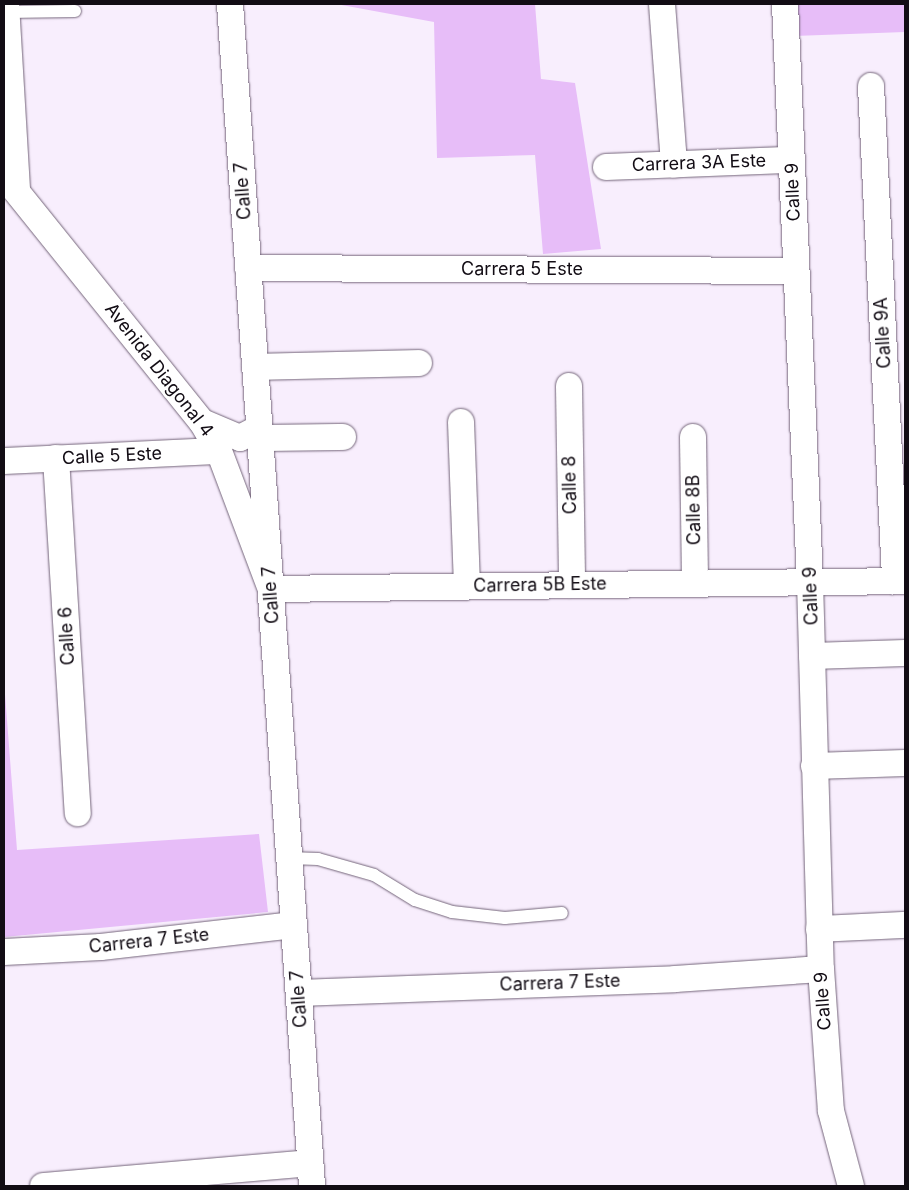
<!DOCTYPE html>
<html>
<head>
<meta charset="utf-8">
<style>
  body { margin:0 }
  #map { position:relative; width:909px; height:1190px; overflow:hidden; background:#f8eefd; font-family:Inter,sans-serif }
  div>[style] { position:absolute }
  .green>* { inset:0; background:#e7bdf8 }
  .roads { filter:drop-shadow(0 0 1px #74657a) drop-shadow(0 0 1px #74657a) }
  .service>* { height:12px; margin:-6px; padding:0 6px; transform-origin:6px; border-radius:6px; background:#fff }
  .minor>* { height:26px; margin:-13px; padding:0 13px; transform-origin:13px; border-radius:13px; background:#fff }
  span { translate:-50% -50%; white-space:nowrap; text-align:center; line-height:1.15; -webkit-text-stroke:5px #fff; paint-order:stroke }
  .street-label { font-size:18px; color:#120c14 }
  .frame { position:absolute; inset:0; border:5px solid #120c14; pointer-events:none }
</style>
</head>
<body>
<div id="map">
  <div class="green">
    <i style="clip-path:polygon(336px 4px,535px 4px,541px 79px,575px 83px,601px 249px,543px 254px,535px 155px,437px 158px,434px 22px)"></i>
    <i style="clip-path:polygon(793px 4px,905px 4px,905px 32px,794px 36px)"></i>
    <i style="clip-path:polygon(4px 681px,17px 850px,259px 834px,268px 912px,4px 937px)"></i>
  </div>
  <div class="roads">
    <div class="service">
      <i style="left:6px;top:12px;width:69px;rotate:-0.8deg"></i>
      <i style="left:289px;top:858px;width:29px;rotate:2deg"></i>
      <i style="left:318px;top:859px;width:58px;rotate:15.9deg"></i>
      <i style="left:374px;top:875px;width:48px;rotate:31.4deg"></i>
      <i style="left:415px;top:900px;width:39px;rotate:18deg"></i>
      <i style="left:452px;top:912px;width:53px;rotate:6.5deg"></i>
      <i style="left:505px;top:918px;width:57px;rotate:-5deg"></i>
    </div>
    <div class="minor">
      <i style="left:6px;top:4px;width:186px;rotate:86.6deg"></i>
      <i style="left:230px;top:4px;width:1185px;rotate:86.03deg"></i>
      <i style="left:662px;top:4px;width:161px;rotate:85.7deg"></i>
      <i style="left:785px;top:4px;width:579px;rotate:87.52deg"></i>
      <i style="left:810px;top:582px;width:387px;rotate:88.4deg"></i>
      <i style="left:821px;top:969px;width:142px;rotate:86deg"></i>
      <i style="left:831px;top:1111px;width:78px;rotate:75.1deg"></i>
      <i style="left:871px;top:86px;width:496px;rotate:87.2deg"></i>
      <i style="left:606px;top:167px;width:186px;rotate:-2.2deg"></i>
      <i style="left:4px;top:176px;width:316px;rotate:51.2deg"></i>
      <i style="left:202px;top:422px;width:34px;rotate:60deg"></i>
      <i style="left:219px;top:451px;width:147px;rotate:69.4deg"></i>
      <i style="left:271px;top:589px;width:634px;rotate:-0.72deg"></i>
      <i style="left:248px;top:268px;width:548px;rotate:0.31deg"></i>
      <i style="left:255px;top:367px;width:164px;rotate:-1.4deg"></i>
      <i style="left:569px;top:386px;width:199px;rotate:89.1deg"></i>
      <i style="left:202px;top:422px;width:41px;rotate:22.8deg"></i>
      <i style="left:240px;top:438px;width:21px;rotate:-28deg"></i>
      <i style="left:461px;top:422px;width:164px;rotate:87.9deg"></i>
      <i style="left:693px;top:437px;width:146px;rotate:89.2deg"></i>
      <i style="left:260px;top:438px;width:83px;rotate:-0.7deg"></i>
      <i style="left:56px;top:458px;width:356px;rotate:86.5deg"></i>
      <i style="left:4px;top:461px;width:215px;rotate:-2.7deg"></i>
      <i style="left:812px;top:656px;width:93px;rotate:-1.8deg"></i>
      <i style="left:814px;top:766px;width:91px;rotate:-1.9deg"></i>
      <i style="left:819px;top:929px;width:86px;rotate:-2.7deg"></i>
      <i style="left:4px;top:952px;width:97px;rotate:-3deg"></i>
      <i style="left:101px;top:947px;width:194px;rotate:-6.5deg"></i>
      <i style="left:299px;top:993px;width:376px;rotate:-2.1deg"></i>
      <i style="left:675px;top:979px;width:146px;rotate:-3.9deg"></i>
      <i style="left:43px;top:1186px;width:268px;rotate:-4.9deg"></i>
    </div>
  </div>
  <div class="street-label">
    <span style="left:699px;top:163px;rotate:-2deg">Carrera 3A Este</span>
    <span style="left:243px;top:191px;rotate:-94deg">Calle 7</span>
    <span style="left:793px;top:192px;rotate:-92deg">Calle 9</span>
    <span style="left:522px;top:269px">Carrera 5 Este</span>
    <span style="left:883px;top:333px;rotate:-93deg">Calle 9A</span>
    <span style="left:159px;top:370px;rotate:52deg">Avenida Diagonal 4</span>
    <span style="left:112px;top:456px;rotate:-3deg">Calle 5 Este</span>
    <span style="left:570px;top:485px;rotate:-91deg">Calle 8</span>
    <span style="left:694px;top:510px;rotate:-91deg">Calle 8B</span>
    <span style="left:540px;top:585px;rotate:-1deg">Carrera 5B Este</span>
    <span style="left:271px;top:595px;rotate:-94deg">Calle 7</span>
    <span style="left:811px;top:596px;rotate:-92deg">Calle 9</span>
    <span style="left:67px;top:636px;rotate:-93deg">Calle 6</span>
    <span style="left:149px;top:941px;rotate:-6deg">Carrera 7 Este</span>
    <span style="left:560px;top:983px;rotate:-2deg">Carrera 7 Este</span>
    <span style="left:299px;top:999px;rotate:-94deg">Calle 7</span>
    <span style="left:823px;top:1001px;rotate:-94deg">Calle 9</span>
  </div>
  <div class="frame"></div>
</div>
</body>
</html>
